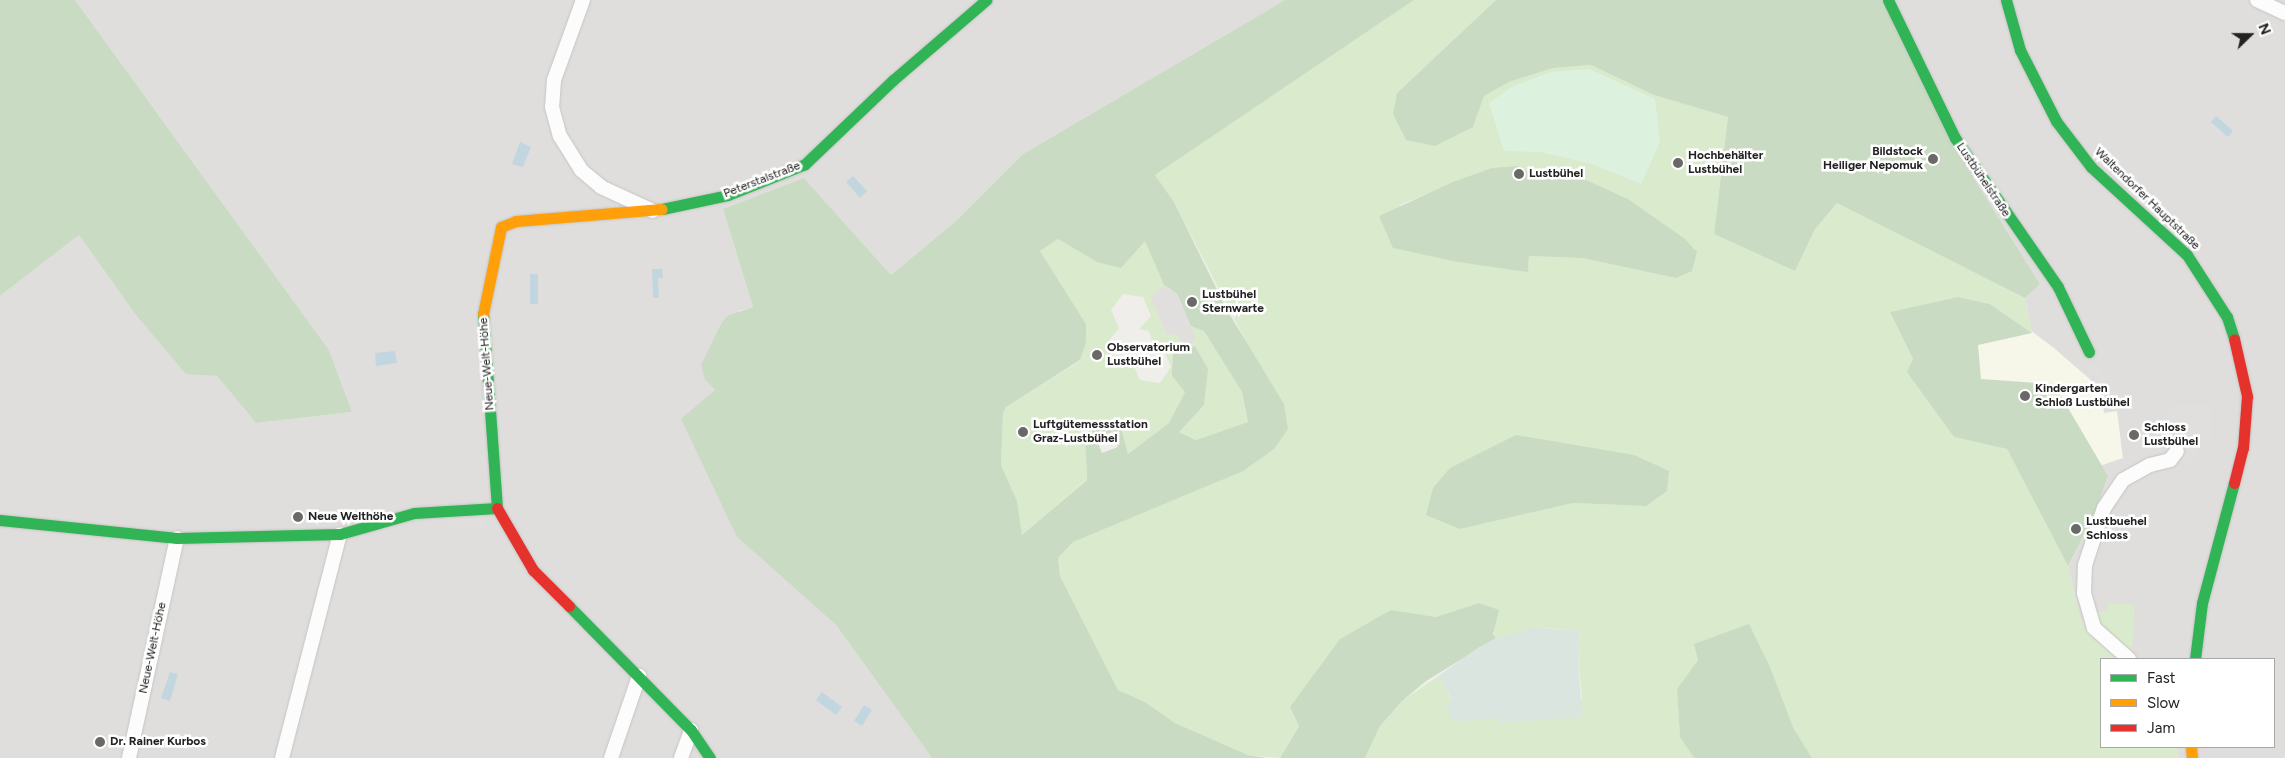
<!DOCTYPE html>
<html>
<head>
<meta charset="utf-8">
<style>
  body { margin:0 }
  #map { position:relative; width:2285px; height:758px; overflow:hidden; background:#efeeeb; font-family:Figtree,sans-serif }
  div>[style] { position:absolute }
  .residential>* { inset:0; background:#dfdedc }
  .education>* { inset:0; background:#f6f6e9 }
  .grass>* { inset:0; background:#daeacd }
  .forest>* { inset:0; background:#c9dbc3 }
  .wetland>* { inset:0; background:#dae5df }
  .park>* { inset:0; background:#dcf2de }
  .parking>* { inset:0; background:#e0dfde }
  .water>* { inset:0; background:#c2d6df }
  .roads { filter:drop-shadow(0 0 1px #c5c5c3) drop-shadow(0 0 1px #c5c5c3) }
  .street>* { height:14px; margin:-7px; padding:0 7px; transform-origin:7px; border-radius:7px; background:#fdfcfc }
  .fast>* { height:11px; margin:-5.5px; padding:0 5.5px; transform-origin:5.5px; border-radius:5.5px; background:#30b455 }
  .slow>* { height:11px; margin:-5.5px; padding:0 5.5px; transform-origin:5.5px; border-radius:5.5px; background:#ff9f0a }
  .jam>* { height:11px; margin:-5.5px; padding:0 5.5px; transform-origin:5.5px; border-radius:5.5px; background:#e5322d }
  .dots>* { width:14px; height:14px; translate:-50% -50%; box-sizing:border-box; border:2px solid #fff; border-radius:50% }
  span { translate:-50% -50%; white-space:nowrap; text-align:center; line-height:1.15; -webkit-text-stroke:5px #fff; paint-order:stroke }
  .poi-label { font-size:12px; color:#222; font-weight:700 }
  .right { translate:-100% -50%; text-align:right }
  .left { translate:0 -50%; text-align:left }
  .street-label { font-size:12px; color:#222 }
  .legend { position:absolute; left:2100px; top:658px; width:175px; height:90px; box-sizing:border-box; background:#fff; border:1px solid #a7a7a7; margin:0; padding:6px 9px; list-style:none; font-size:15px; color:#222 }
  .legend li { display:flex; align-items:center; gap:10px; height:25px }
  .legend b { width:25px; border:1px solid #a7a7a7 }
  .north { position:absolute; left:2225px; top:10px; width:50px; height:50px; -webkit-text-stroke:4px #fff; paint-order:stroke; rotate:68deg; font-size:14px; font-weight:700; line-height:20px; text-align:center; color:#222 }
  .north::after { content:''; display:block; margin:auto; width:18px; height:22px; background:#222; clip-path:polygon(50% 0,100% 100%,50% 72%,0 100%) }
</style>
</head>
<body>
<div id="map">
  <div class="residential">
    <i style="clip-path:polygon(75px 0,1285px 0,1023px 154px,957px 220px,891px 275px,804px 178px,723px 209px,753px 307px,739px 311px,705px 380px,715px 390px,737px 537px,836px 625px,932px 758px,0 758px,0 296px,79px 235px,135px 314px,186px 373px,217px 376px,256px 423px,352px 412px,329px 350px)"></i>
    <i style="clip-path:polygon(1883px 0,2285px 0,2285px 758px,2178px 758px,2177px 747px,2274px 747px,2274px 659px,2118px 659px,2091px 637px,2080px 617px,2068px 566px,2096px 511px,2108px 476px,2054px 384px,2032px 333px,2025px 298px,2040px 284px,1948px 137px)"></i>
  </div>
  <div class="education">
    <i style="clip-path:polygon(1963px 301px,2010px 315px,2054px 348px,2100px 388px,2104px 413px,2117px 411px,2123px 458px,2082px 472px,1980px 421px)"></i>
  </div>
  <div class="grass">
    <i style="clip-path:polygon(evenodd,1414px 0,1496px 0,1397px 93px,1473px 127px,1484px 96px,1509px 82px,1553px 68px,1591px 65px,1654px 95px,1728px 117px,1714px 234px,1795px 271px,1815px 229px,1837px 203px,2025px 298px,2032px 333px,1990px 304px,1958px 297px,1890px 312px,1913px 359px,1912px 366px,1954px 437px,2007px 449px,2068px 566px,2080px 617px,2091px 636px,2118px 659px,2101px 659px,2101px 747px,2177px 747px,2178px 758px,1812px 758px,1794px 729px,1770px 667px,1698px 660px,1677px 689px,1680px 737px,1694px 758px,1365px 758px,1380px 726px,1402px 701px,1437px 677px,1444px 683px,1452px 701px,1487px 719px,1500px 717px,1500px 723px,1582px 698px,1578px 656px,1580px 631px,1545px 628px,1496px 638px,1479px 603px,1436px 617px,1391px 610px,1299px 725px,1280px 758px,1248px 755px,1175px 723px,1145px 702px,1118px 690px,1060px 576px,1058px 558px,1073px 542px,1274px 449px,1252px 353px,1174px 202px,1155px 175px,1414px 0,1529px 170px,1533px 174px,1545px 175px,1553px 171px,1584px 179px,1628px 199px,1638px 207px,1676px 278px,1582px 258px,1529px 256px,1528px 271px,1399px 205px,1472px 176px,1529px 170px,1414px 0,1615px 454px,1634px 455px,1646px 506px,1573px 503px,1460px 529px,1615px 454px)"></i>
    <i style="clip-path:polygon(evenodd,1058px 239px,1097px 262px,1145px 240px,1164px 285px,1204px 331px,1242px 392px,1248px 422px,1196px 440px,1179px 432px,1195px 346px,1173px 351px,1173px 376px,1185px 392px,1169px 423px,1128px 454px,1119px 422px,1085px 432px,1087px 479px,1021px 536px,1017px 501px,1001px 465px,1003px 413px,1006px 407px,1080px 361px,1086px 324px,1040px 251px,1058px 239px,1123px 294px,1143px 297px,1151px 316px,1139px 329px,1149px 331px,1152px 341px,1147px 348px,1164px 350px,1171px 367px,1160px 383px,1140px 380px,1133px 364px,1115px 361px,1107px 343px,1119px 328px,1111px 310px,1123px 294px,1058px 239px,1059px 426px,1071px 443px,1066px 447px,1053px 430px,1059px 426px)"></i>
    <i style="clip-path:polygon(2108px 603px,2135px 605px,2132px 653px,2096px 618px,2096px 612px,2107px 612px)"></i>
  </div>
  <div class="forest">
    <i style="clip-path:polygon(0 0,75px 0,329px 350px,352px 412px,256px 423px,217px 376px,186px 374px,135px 314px,79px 235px,0 296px)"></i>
    <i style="clip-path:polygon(evenodd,1285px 0,1414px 0,1155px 175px,1174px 202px,1227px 310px,1284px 404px,1288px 429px,1274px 449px,1243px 471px,1073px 542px,1058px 558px,1060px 576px,1118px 690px,1145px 702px,1175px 723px,1248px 755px,1267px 758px,932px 758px,836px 625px,737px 537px,681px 419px,715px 390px,705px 380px,701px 365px,721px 324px,727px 316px,753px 307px,723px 209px,804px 178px,891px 275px,957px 220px,1023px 154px,1285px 0,1058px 239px,1097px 262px,1121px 268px,1145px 241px,1164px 285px,1177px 294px,1191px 326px,1204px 331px,1242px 392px,1248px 422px,1196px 440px,1179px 432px,1204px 405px,1208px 369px,1195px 346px,1173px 351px,1172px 376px,1185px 392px,1169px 423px,1128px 454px,1119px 421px,1085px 432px,1087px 480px,1022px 535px,1017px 501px,1001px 465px,1003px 413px,1006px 407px,1080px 360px,1086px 342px,1086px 324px,1040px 251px,1058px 239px,1285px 0,1112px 432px,1118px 447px,1102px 453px,1096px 438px,1112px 432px)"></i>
    <i style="clip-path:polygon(1496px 0,1883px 0,1948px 137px,2040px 284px,2025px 298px,1837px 203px,1815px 229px,1795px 271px,1714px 234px,1728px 117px,1654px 95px,1591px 65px,1553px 68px,1509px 82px,1484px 96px,1473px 127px,1435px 146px,1406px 140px,1393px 114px,1397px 93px)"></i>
    <i style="clip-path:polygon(1518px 166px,1533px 174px,1545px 175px,1553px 171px,1584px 179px,1628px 199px,1685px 239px,1697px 252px,1692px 271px,1676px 278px,1582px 258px,1529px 256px,1528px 272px,1458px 262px,1393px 248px,1379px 216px,1453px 182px,1492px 168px)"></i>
    <i style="clip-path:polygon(1958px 297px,1990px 304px,2032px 333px,1978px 345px,1981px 379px,2054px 384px,2108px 476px,2096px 511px,2068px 566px,2007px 449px,1954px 437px,1907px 372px,1913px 359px,1890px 312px)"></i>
    <i style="clip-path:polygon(1516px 435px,1634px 455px,1669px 471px,1667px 491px,1646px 506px,1573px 503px,1460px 529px,1426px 515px,1433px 488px,1450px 468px)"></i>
    <i style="clip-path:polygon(1479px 603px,1499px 610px,1493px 634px,1496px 638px,1426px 681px,1402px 701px,1380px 726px,1365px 758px,1280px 758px,1299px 726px,1290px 707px,1340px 639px,1391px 610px,1436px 617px)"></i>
    <i style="clip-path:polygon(1749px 624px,1770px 667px,1794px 729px,1812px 758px,1694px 758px,1680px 737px,1677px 689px,1698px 660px,1694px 644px)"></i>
  </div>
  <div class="wetland">
    <i style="clip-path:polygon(1526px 627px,1580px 631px,1578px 656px,1582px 717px,1500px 723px,1500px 718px,1452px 722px,1446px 704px,1452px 700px,1444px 683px,1437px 677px,1479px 647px,1496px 638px,1523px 632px)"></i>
  </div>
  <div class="park">
    <i style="clip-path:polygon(1589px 69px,1655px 99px,1660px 142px,1641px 184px,1589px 163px,1540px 152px,1504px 151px,1489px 103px,1513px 86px,1551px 72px)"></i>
  </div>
  <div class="parking">
    <i style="clip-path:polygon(1164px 285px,1177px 294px,1196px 338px,1184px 353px,1178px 334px,1167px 335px,1151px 298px)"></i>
    <i style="clip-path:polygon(2084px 363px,2095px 364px,2114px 392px,2129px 399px,2129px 406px,2105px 410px,2100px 385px,2096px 377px,2089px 375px)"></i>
    <i style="clip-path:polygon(2211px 404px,2212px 441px,2199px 442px,2196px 462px,2179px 461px,2167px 406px)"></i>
    <i style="clip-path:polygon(484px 517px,486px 528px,449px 530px,448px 519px)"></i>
  </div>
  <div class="water">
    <i style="clip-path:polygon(2216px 116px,2233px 131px,2228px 137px,2211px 122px)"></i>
    <i style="clip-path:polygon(520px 142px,531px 147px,523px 167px,512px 164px)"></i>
    <i style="clip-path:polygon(853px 176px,867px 191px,860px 198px,846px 182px)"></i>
    <i style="clip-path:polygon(652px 269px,662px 269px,663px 278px,658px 278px,659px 298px,653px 298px)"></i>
    <i style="clip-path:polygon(530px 274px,538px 274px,538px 304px,530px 304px)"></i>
    <i style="clip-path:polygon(395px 351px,397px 363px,376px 366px,375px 353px)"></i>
    <i style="clip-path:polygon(170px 672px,178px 674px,170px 701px,161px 698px)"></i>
    <i style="clip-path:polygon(822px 692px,842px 707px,836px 715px,816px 700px)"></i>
    <i style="clip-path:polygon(864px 705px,872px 710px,862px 726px,854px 721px)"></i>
  </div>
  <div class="roads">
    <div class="street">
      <i style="left:583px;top:0;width:85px;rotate:109.9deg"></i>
      <i style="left:554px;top:80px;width:27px;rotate:94deg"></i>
      <i style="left:552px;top:107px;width:30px;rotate:75deg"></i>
      <i style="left:560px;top:136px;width:40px;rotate:58deg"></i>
      <i style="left:581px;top:170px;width:26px;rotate:40deg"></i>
      <i style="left:601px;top:187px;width:57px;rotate:24.8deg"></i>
      <i style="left:2257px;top:0;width:31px;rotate:25deg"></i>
      <i style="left:2129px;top:659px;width:47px;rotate:-138.5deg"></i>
      <i style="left:2094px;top:628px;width:36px;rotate:-106deg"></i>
      <i style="left:2084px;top:593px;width:28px;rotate:-88deg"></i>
      <i style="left:2085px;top:565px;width:60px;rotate:-71.6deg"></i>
      <i style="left:2104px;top:508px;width:34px;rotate:-56deg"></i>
      <i style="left:2123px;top:480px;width:31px;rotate:-29deg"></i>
      <i style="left:2150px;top:465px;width:21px;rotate:-14deg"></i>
      <i style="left:2170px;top:460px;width:11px;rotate:-52deg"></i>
      <i style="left:129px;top:758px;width:225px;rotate:-77.7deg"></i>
      <i style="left:282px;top:758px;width:231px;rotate:-75.5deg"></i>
      <i style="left:611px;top:758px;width:87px;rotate:-71.1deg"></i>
      <i style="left:681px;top:758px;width:30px;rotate:-70deg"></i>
    </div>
    <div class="fast">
      <i style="left:1888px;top:0;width:153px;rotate:64.1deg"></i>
      <i style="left:1955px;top:138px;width:181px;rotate:55.3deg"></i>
      <i style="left:2058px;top:287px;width:72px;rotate:64.5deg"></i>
      <i style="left:2006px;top:0;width:52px;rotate:74.4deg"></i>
      <i style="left:2020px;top:50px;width:80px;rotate:63.1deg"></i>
      <i style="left:2056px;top:121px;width:58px;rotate:52.7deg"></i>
      <i style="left:2091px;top:167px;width:130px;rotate:42.5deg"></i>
      <i style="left:2187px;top:255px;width:74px;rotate:57.2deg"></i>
      <i style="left:2227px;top:317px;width:23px;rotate:72deg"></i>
      <i style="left:662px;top:209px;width:67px;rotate:-12deg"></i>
      <i style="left:728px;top:195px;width:83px;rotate:-21.9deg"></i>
      <i style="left:805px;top:164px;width:122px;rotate:-43.7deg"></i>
      <i style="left:893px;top:80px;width:123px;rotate:-40.7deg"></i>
      <i style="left:0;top:520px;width:178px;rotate:5.8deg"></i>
      <i style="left:177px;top:538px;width:163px;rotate:-1.4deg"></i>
      <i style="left:340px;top:534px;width:77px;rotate:-15.8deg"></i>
      <i style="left:414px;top:513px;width:83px;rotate:-3.4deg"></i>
      <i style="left:497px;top:508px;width:195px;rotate:-94.1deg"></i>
      <i style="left:569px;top:606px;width:174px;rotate:45.5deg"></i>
      <i style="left:691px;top:730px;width:34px;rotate:56deg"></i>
      <i style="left:2195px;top:659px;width:56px;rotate:-82.9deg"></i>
      <i style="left:2202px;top:603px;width:124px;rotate:-75.1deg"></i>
    </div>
    <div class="slow">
      <i style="left:483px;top:314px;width:89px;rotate:-78.3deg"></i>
      <i style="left:501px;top:227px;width:16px;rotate:-22deg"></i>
      <i style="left:516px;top:221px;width:146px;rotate:-4.7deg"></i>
      <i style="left:2191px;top:747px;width:11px;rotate:85deg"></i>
    </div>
    <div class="jam">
      <i style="left:2234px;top:483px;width:36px;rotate:-76deg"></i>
      <i style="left:2243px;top:448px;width:52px;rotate:-85.6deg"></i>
      <i style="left:2247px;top:396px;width:58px;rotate:-102.8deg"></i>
      <i style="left:497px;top:508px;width:72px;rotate:59.9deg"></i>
      <i style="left:533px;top:570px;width:51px;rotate:45deg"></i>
    </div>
  </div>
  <div class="dots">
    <i style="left:1933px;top:159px;background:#6a6968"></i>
    <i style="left:1678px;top:163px;background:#6a6968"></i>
    <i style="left:1519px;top:174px;background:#6a6968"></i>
    <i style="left:1192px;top:302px;background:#6a6968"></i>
    <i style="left:1097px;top:355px;background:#6a6968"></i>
    <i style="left:2025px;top:396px;background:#6a6968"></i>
    <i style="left:1023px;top:432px;background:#6a6968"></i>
    <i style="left:2134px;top:435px;background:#6a6968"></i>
    <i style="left:298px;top:517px;background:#6a6968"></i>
    <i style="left:2076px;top:529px;background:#6a6968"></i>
    <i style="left:100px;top:742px;background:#6a6968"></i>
  </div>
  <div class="poi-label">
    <span class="right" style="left:1923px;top:159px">Bildstock<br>Heiliger Nepomuk</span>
    <span class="left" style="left:1688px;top:163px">Hochbehälter<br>Lustbühel</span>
    <span class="left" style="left:1529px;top:174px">Lustbühel</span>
    <span class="left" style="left:1202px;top:302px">Lustbühel<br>Sternwarte</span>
    <span class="left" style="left:1107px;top:355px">Observatorium<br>Lustbühel</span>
    <span class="left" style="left:2035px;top:396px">Kindergarten<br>Schloß Lustbühel</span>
    <span class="left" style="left:1033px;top:432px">Luftgütemessstation<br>Graz-Lustbühel</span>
    <span class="left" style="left:2144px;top:435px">Schloss<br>Lustbühel</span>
    <span class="left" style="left:308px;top:517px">Neue Welthöhe</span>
    <span class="left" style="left:2086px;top:529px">Lustbuehel<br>Schloss</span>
    <span class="left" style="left:110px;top:742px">Dr. Rainer Kurbos</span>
  </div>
  <div class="street-label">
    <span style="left:762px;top:180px;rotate:-21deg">Peterstalstraße</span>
    <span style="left:1983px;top:180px;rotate:56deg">Lustbühelstraße</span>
    <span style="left:2147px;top:199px;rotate:44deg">Waltendorfer Hauptstraße</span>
    <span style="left:487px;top:364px;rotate:-94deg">Neue-Welt-Höhe</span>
    <span style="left:153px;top:648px;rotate:-78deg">Neue-Welt-Höhe</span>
  </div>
  <ul class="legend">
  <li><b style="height:6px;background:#30b455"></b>Fast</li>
  <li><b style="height:6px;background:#ff9f0a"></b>Slow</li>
  <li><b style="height:6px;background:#e5322d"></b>Jam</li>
  </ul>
  <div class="north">N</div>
</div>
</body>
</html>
